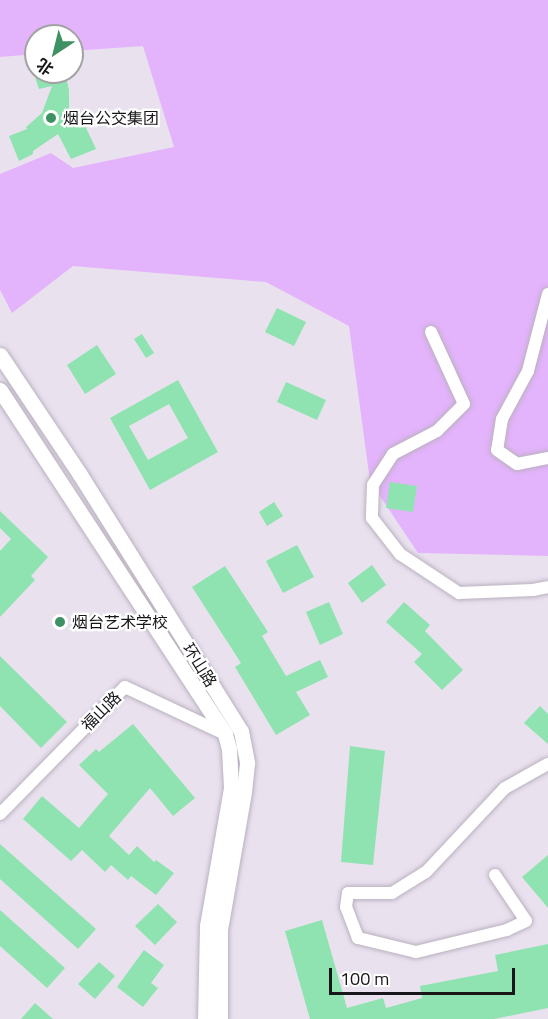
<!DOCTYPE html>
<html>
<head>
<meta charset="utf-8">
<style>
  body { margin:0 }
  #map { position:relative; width:548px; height:1019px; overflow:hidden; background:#eae1ef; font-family:"Titillium Web","Noto Sans SC",sans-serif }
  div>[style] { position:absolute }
  .green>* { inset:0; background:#e3b3fb }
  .building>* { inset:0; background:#8ee3b0 }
  .roads { filter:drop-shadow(0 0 2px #bab1bf) drop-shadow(0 0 2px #bab1bf) }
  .minor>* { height:12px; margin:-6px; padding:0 6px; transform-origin:6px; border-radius:6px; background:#fff }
  .major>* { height:15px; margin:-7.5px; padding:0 7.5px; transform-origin:7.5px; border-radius:7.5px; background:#fff }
  .dots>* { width:16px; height:16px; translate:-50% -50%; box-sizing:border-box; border:3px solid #fff; border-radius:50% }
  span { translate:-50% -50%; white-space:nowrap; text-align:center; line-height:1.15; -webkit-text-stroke:4.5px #fff; paint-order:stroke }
  .poi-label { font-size:16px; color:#19161a }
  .left { translate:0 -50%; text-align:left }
  .street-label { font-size:16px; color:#19161a }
  .north { position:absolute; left:24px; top:24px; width:60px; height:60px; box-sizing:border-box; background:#fff; border:2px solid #a3a2a3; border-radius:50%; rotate:215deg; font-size:16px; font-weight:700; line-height:24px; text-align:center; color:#19161a }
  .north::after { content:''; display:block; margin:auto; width:21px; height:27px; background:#3e9163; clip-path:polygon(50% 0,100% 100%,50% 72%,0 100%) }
  .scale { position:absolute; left:329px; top:968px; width:186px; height:27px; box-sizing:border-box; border:3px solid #19161a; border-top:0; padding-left:8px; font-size:18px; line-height:21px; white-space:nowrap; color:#19161a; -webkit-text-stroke:4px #fff; paint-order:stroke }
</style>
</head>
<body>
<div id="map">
  <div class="green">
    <i style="clip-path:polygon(0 0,548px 0,548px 556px,418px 553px,370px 481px,349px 326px,266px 282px,73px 266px,12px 313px,0 290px,0 174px,51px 153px,73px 168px,174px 147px,143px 46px,72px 51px,72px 36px,36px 36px,36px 54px,0 57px)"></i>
  </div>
  <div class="building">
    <i style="clip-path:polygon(53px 72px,65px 72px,69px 90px,69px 119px,80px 115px,96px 149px,71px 159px,58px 134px,33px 151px,33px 154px,19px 161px,9px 136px,27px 129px,26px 127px,42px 113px,52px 86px,39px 89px,35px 77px)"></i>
    <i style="clip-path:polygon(277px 308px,306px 322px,294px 346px,265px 332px)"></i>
    <i style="clip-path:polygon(142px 334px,154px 353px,146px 358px,134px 339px)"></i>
    <i style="clip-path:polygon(97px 345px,116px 374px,85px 394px,67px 365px)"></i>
    <i style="clip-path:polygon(evenodd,178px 380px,218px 452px,150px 490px,110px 418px,178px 380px,169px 404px,188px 438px,148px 460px,129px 426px,169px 404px)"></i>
    <i style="clip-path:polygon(286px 382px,326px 400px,317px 420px,277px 402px)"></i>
    <i style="clip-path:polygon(390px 482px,417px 486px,413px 512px,386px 508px)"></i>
    <i style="clip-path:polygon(274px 502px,283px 516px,267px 526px,259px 512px)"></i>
    <i style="clip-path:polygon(0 511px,48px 557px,31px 576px,35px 580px,0 617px,0 551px,11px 539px,0 528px)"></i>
    <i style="clip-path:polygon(297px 545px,314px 577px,283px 593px,266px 561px)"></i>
    <i style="clip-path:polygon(372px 565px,386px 585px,362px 603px,348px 583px)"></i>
    <i style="clip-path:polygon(225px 566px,268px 632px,262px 636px,286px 676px,320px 660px,328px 677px,296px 692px,310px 715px,276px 735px,235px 667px,241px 663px,192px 587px)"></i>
    <i style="clip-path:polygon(329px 602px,343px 634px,320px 645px,306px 612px)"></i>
    <i style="clip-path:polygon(404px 602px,430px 625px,425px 631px,463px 670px,442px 690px,414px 662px,422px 654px,386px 622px)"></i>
    <i style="clip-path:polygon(0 656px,67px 722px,41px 748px,0 706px)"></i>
    <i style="clip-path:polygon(540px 706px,548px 714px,548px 744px,524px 723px)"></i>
    <i style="clip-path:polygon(133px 724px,195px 798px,173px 816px,150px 788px,109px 836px,129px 855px,137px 846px,154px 862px,156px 860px,174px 873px,156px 895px,131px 876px,128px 880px,111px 865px,105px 872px,82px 850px,71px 861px,23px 819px,42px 796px,79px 828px,108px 794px,79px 765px,96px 749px,99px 752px)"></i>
    <i style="clip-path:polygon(350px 746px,385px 751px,373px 865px,341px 862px)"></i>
    <i style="clip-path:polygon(0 844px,96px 929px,78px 949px,0 879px)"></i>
    <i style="clip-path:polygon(548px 855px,548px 908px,522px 877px)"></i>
    <i style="clip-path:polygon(158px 904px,177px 922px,155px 945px,135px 926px)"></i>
    <i style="clip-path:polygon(0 910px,65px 968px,47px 988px,0 946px)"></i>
    <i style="clip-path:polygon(322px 920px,347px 1008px,383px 998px,386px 1008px,422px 998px,420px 986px,498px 971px,495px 955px,548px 944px,548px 1008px,494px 1019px,310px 1019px,285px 931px)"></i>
    <i style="clip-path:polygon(144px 950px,164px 965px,151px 983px,158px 988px,143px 1007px,117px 987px)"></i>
    <i style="clip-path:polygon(99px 962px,115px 976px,95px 999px,78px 984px)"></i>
    <i style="clip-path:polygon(35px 1003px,53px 1019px,21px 1019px)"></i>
  </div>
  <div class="roads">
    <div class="minor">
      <i style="left:548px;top:294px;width:80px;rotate:104.6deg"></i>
      <i style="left:528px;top:371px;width:55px;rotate:118.4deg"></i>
      <i style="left:502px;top:419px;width:31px;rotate:99deg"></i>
      <i style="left:497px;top:450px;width:24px;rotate:35deg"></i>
      <i style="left:517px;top:464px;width:32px;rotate:-11deg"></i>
      <i style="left:431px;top:332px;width:79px;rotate:65.4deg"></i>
      <i style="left:464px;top:404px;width:38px;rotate:135deg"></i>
      <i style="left:437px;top:431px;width:50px;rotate:152.4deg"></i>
      <i style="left:393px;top:454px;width:37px;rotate:123deg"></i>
      <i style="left:373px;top:485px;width:33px;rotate:92deg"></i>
      <i style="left:372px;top:518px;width:46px;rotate:52.1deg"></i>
      <i style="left:400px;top:554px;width:71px;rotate:33.5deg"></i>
      <i style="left:459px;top:593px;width:74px;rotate:-2.3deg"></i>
      <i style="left:533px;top:590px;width:15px;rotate:-11deg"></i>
      <i style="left:0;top:814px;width:178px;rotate:-45.5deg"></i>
      <i style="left:125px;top:687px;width:110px;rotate:25.2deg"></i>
      <i style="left:495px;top:875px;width:55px;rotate:56deg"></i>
      <i style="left:526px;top:921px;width:21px;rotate:155deg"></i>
      <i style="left:507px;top:930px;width:94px;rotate:166.4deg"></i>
      <i style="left:416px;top:952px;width:60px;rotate:-166.4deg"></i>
      <i style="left:358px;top:938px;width:33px;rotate:-111deg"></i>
      <i style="left:346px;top:907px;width:14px;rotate:-82deg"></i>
      <i style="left:348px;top:893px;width:44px"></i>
      <i style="left:392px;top:893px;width:40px;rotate:-32deg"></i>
      <i style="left:426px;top:872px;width:115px;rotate:-46.8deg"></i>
      <i style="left:505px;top:788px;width:49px;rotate:-29.2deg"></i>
    </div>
    <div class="major">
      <i style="left:0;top:355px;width:142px;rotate:56.2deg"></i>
      <i style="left:79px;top:473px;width:305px;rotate:57.9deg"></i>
      <i style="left:241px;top:731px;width:33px;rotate:79deg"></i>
      <i style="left:247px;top:763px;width:29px;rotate:96deg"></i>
      <i style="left:244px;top:792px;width:140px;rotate:99.9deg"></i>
      <i style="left:220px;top:930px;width:89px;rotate:90deg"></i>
      <i style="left:0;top:390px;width:411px;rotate:56.8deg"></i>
      <i style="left:225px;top:734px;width:16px;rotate:75deg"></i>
      <i style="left:229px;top:749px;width:39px;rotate:87deg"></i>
      <i style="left:231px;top:788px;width:140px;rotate:99.9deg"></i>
      <i style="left:207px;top:926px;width:93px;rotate:91.2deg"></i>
    </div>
  </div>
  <div class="dots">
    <i style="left:51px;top:118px;background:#3e9163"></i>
    <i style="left:60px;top:622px;background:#3e9163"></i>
  </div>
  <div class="poi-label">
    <span class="left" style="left:63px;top:118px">烟台公交集团</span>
    <span class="left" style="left:72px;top:622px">烟台艺术学校</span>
  </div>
  <div class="street-label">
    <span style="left:200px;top:665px;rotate:58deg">环山路</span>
    <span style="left:101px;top:711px;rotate:-45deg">福山路</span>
  </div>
  <div class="north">北</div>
  <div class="scale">100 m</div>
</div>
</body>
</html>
